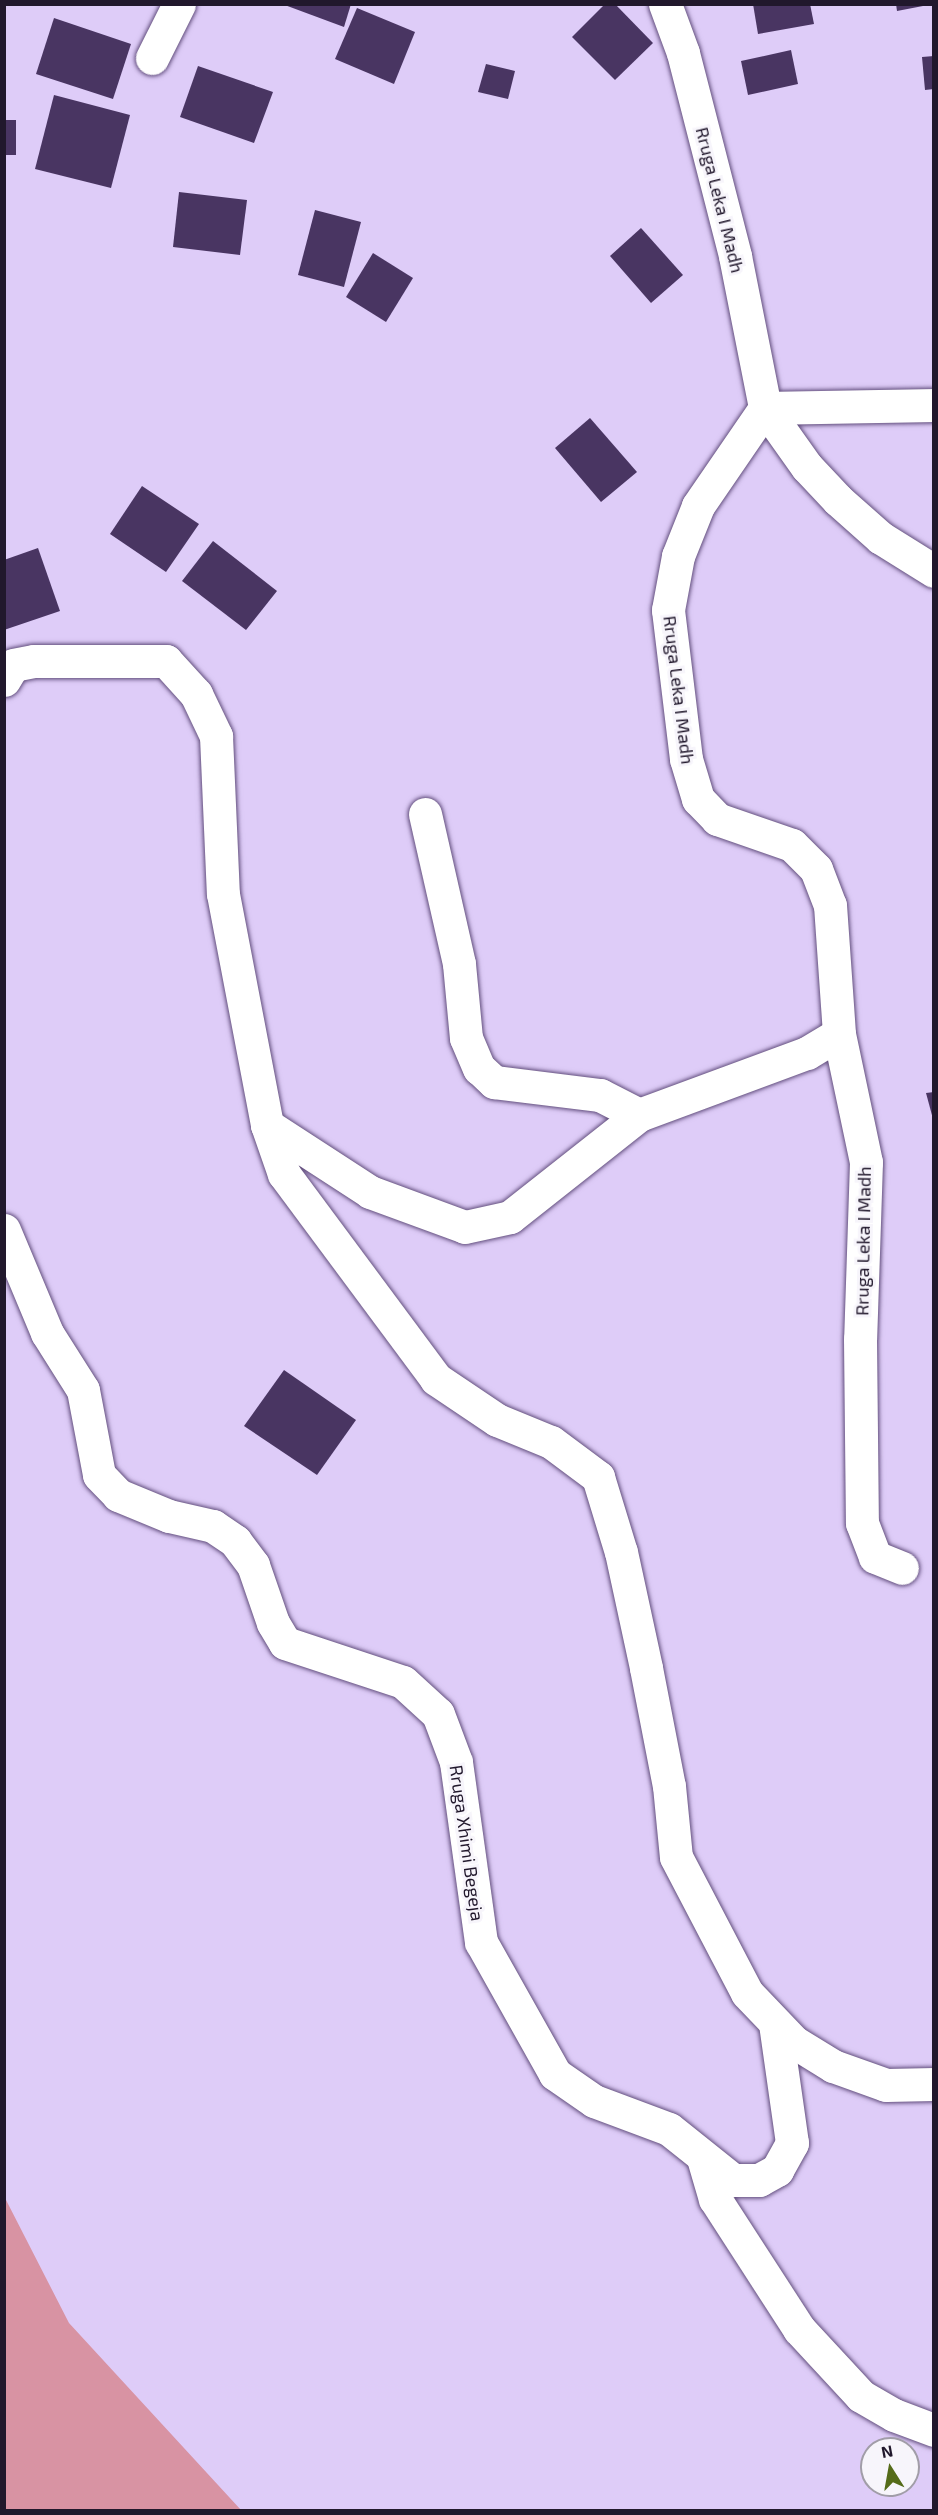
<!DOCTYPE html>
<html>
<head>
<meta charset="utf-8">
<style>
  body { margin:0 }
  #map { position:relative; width:938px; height:2515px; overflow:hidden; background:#deccf8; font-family:"Exo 2",sans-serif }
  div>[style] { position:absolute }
  .green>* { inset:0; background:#d893a3 }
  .building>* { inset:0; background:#493562 }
  .roads { filter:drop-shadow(0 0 2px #634f7e) drop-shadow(0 0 2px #634f7e) }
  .minor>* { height:33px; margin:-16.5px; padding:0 16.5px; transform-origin:16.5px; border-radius:16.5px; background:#fff }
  span { translate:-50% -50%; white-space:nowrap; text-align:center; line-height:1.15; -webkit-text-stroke:6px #f7f5fb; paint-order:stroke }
  .street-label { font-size:18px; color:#21182c }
  .frame { position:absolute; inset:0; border:6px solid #21182c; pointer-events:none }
  .north { position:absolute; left:860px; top:2437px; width:60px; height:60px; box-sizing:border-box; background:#f7f5fb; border:2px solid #a19da8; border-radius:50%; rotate:349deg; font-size:16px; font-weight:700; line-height:24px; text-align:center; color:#21182c }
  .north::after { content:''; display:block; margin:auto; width:21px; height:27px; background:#556b19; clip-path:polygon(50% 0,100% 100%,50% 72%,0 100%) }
</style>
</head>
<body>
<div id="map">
  <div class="green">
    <i style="clip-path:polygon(5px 2198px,69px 2323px,241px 2510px,5px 2510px)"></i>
  </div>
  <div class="building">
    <i style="clip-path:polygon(282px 4px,351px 4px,344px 27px)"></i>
    <i style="clip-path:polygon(605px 4px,615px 4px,653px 43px,615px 80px,572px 37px)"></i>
    <i style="clip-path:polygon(753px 4px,810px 4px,814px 24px,758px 34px)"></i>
    <i style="clip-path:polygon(896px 4px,923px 4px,923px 6px,897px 11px)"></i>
    <i style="clip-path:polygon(357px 8px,415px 32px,394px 84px,335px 59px)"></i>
    <i style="clip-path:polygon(54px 18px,131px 44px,113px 99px,36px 74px)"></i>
    <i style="clip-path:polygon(791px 50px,798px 84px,748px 95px,741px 61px)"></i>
    <i style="clip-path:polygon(934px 56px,934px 89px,925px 90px,922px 57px)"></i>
    <i style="clip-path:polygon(486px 64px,515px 71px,508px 99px,478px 92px)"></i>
    <i style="clip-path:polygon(198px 66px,273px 92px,254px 143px,180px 117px)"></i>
    <i style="clip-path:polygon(54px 95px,130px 115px,111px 188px,35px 169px)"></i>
    <i style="clip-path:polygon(4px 120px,16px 120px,16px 155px,4px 155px)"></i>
    <i style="clip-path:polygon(179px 192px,247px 200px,240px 255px,173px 247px)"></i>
    <i style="clip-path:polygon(315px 210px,361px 222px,344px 287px,298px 275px)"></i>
    <i style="clip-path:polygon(641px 228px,683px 275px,651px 303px,610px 256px)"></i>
    <i style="clip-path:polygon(373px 253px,413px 278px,386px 322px,346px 297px)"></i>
    <i style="clip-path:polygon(590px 418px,637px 472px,601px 502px,555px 448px)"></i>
    <i style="clip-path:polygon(142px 486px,199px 524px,166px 572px,110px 534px)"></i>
    <i style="clip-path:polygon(213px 541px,277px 591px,246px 630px,182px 581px)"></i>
    <i style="clip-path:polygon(38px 548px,60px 611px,4px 630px,4px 560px)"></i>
    <i style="clip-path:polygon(934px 1092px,934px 1119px,933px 1119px,926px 1093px)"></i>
    <i style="clip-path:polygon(284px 1370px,356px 1420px,317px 1475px,244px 1426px)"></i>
  </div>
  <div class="roads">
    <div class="minor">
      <i style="left:665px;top:4px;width:52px;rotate:69.8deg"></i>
      <i style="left:683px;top:53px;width:210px;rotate:75.6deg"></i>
      <i style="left:735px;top:256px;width:155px;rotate:78.8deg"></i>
      <i style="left:765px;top:408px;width:119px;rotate:124.4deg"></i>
      <i style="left:698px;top:506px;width:54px;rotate:111.8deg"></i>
      <i style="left:678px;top:556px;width:55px;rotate:100.5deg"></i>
      <i style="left:668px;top:610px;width:150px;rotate:83.1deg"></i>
      <i style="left:686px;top:759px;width:42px;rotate:73.3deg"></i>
      <i style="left:698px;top:799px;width:28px;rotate:46deg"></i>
      <i style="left:717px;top:819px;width:79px;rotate:19.1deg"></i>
      <i style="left:792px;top:845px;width:34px;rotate:45deg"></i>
      <i style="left:816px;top:869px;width:39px;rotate:69deg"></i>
      <i style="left:830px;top:905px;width:129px;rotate:86deg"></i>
      <i style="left:839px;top:1034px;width:131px;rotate:78.1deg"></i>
      <i style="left:866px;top:1162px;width:177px;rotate:91.9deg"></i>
      <i style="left:860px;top:1339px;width:184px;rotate:89.4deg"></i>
      <i style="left:862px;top:1523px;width:36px;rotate:69deg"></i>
      <i style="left:875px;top:1557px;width:29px;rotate:22deg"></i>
      <i style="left:152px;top:58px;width:60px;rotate:-63.4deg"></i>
      <i style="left:765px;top:408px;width:72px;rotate:54.6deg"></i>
      <i style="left:807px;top:467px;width:45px;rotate:46.8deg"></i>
      <i style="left:838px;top:500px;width:57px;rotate:41.5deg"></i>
      <i style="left:881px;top:538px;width:62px;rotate:31.9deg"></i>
      <i style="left:765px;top:408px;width:169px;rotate:-1deg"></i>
      <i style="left:4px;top:680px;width:17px;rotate:-59deg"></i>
      <i style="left:13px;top:665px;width:21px;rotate:-11deg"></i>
      <i style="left:34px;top:661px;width:132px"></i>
      <i style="left:166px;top:661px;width:45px;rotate:47.7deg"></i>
      <i style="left:196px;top:694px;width:47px;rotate:64.5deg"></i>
      <i style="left:216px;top:736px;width:158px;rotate:87.5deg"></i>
      <i style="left:223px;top:894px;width:235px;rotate:79.2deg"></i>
      <i style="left:267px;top:1125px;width:123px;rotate:33deg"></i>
      <i style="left:370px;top:1192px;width:101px;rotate:20.2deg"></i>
      <i style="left:465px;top:1227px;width:46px;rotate:-12.5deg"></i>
      <i style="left:510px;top:1217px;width:164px;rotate:-38.3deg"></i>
      <i style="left:639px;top:1115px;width:179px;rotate:-20.3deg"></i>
      <i style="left:807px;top:1053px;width:37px;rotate:-31deg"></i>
      <i style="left:425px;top:814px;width:154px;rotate:77.2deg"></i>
      <i style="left:459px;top:964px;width:74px;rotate:84.6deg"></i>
      <i style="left:466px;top:1038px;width:33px;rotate:67deg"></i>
      <i style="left:479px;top:1068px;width:21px;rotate:43deg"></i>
      <i style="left:494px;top:1082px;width:107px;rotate:7deg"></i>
      <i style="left:600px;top:1095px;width:44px;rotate:27.1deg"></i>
      <i style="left:267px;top:1125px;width:52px;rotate:70.9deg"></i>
      <i style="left:284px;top:1174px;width:255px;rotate:53.4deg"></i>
      <i style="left:436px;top:1379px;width:73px;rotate:33.9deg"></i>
      <i style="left:497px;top:1420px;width:58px;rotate:22.2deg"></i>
      <i style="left:551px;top:1442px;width:59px;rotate:36.7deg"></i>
      <i style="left:598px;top:1477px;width:78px;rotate:73deg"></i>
      <i style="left:621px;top:1552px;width:119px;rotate:77.8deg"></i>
      <i style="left:646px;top:1668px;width:120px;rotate:79deg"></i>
      <i style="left:669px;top:1786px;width:71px;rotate:84.4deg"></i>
      <i style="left:676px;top:1857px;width:153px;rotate:62.4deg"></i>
      <i style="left:747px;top:1993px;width:68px;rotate:46.2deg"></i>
      <i style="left:794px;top:2042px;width:46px;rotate:31.6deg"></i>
      <i style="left:833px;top:2066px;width:56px;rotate:19.7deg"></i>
      <i style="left:886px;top:2085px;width:48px;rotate:-1.2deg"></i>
      <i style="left:4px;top:1230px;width:112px;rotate:67.3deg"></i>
      <i style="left:47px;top:1333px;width:67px;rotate:57.7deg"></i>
      <i style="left:83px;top:1390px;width:86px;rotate:79.3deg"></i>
      <i style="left:99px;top:1475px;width:28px;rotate:46deg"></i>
      <i style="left:118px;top:1495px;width:55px;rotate:22.4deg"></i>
      <i style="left:169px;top:1516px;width:45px;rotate:12.8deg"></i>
      <i style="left:213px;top:1526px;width:27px;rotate:34deg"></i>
      <i style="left:235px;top:1541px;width:30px;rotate:53deg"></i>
      <i style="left:253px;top:1565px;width:61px;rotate:71deg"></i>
      <i style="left:273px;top:1623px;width:23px;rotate:59deg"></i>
      <i style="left:285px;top:1643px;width:124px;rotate:18.3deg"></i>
      <i style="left:403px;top:1682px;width:47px;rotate:42.4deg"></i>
      <i style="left:438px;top:1714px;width:51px;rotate:69.4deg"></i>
      <i style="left:456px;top:1762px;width:182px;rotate:82.1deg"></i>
      <i style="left:481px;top:1942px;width:151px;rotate:60.7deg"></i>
      <i style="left:555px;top:2074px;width:47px;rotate:34.7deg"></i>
      <i style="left:594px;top:2101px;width:80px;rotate:20.5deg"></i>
      <i style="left:669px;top:2129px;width:82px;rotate:38.6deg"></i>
      <i style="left:733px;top:2180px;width:26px"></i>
      <i style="left:759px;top:2180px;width:21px;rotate:-29deg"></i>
      <i style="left:777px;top:2170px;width:31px;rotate:-61deg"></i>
      <i style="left:792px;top:2143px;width:121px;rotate:-98.1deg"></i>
      <i style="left:703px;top:2158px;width:43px;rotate:73.7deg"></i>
      <i style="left:715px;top:2199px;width:155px;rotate:57.1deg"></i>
      <i style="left:799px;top:2329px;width:91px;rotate:47.2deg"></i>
      <i style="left:861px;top:2396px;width:38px;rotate:30deg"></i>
      <i style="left:894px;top:2415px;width:43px;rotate:20.6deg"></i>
    </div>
  </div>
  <div class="street-label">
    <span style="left:720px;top:200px;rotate:76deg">Rruga Leka I Madh</span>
    <span style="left:679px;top:690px;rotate:83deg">Rruga Leka I Madh</span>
    <span style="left:863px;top:1241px;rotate:-89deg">Rruga Leka I Madh</span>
    <span style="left:467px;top:1843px;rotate:82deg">Rruga Xhimi Begeja</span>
  </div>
  <div class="frame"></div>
  <div class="north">N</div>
</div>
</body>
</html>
